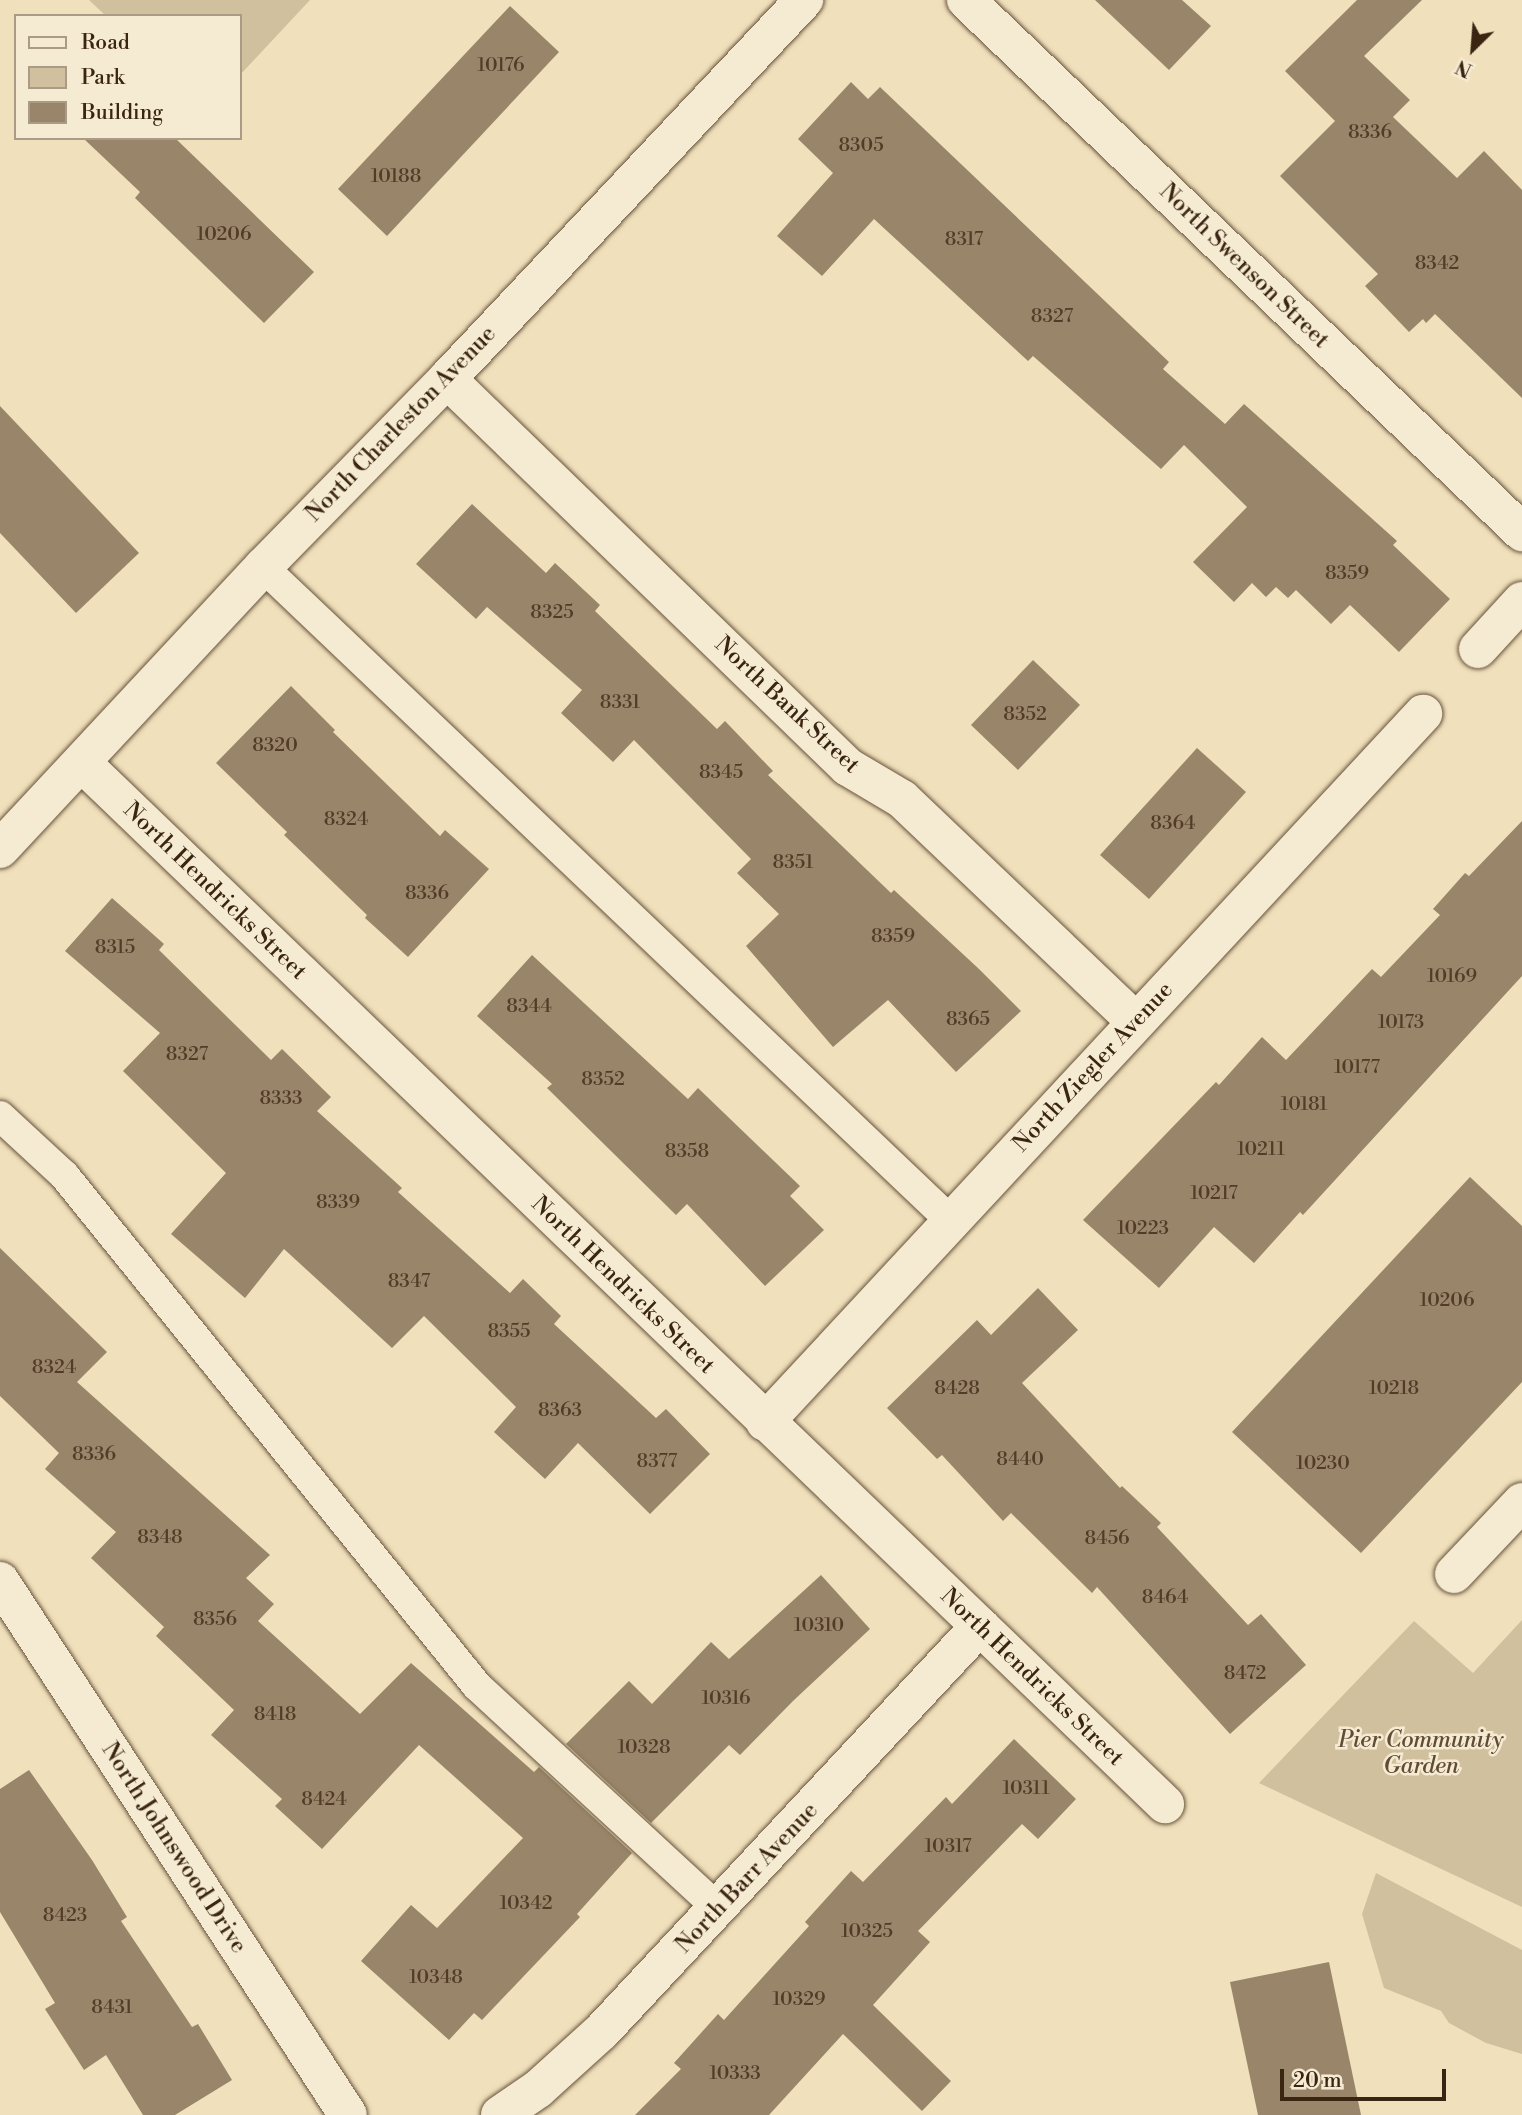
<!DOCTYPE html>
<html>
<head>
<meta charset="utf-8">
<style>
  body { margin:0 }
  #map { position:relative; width:1522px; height:2115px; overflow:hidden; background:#f0e0bb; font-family:"Libre Bodoni",serif }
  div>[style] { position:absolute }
  .green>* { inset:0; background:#d1c09e }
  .building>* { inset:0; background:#99866a }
  .roads { filter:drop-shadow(0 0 2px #68533c) drop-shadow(0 0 2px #68533c) }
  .service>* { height:30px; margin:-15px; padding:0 15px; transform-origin:15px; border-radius:15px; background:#f5ebd3 }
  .minor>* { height:38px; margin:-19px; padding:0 19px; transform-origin:19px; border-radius:19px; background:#f5ebd3 }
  span { translate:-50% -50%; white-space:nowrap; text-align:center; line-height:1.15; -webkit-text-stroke:5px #f5ebd3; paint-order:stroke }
  .number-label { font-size:19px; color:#523c28 }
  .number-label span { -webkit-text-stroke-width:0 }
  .street-label { font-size:23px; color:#3a2412 }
  .park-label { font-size:23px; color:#604b35; font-style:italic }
  .legend { position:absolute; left:14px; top:14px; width:228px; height:126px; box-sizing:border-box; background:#f5ebd3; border:2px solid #aa9b86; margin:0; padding:9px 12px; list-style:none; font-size:21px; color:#3a2412 }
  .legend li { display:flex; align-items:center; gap:14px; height:35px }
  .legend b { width:35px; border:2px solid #aa9b86 }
  .north { position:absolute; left:1438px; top:14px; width:70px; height:70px; -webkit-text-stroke:5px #f5ebd3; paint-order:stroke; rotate:205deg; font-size:19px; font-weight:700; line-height:28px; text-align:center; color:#3a2412 }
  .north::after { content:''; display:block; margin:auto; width:24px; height:32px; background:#3a2412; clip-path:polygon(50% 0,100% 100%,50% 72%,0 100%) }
  .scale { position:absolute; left:1280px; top:2069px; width:166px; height:32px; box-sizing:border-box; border:4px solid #3a2412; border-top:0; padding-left:9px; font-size:21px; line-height:24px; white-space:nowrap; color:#3a2412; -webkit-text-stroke:5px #f5ebd3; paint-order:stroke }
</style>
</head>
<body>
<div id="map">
  <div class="green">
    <i style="clip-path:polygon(89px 0,310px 0,240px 75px,240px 16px,106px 16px)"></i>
    <i style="clip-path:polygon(1522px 1620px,1522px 1907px,1259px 1783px,1414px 1621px,1473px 1673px)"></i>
    <i style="clip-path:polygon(1376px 1873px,1522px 1950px,1522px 2054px,1486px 2043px,1449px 2023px,1441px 2011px,1384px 1988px,1362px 1914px)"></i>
  </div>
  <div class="building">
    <i style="clip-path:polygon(1095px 0,1182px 0,1211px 26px,1169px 70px)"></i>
    <i style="clip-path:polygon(1357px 0,1422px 0,1364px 56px,1410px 100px,1393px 117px,1457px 178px,1484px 151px,1522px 190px,1522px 398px,1435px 314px,1426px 323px,1423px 319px,1409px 332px,1365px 286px,1378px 274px,1280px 176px,1335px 121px,1285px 71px)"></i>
    <i style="clip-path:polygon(510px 6px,559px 52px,387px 236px,338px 189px)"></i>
    <i style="clip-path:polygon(851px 82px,868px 99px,880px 87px,1169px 362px,1163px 369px,1225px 424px,1244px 404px,1397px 541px,1393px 545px,1450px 599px,1399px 652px,1350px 605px,1331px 624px,1296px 590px,1288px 598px,1276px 587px,1266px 597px,1252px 583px,1234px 602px,1193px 562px,1247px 507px,1184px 445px,1161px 469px,1033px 356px,1028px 361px,874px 219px,822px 276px,777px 236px,833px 173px,798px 139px)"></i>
    <i style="clip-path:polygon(83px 138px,175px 138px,314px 272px,264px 323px,135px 198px,140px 192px)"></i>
    <i style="clip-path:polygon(0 406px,139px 553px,76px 613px,0 533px)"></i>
    <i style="clip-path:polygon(472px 504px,546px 573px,555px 563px,600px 605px,595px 611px,717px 729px,725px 721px,773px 771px,768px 775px,891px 893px,894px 890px,979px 969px,1021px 1011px,956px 1072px,888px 1000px,833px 1047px,746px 946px,779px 914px,737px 873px,751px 859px,634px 740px,613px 762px,561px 713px,582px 690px,487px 607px,476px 619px,416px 564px)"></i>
    <i style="clip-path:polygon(1033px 660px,1080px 705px,1018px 770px,971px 725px)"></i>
    <i style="clip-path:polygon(291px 686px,335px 730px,333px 732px,440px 836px,445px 830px,489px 869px,408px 957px,365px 918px,367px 915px,284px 835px,287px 832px,216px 763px)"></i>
    <i style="clip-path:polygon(1197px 748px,1246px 792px,1149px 899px,1100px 855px)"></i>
    <i style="clip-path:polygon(1522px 821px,1522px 976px,1303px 1215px,1300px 1212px,1254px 1263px,1214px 1227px,1159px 1288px,1083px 1220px,1216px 1082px,1219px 1085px,1262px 1037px,1286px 1060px,1372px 969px,1381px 977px,1440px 915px,1433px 909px,1465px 873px,1469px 876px)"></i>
    <i style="clip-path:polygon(112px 898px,164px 944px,159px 950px,271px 1060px,282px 1049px,331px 1097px,317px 1111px,402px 1188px,398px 1192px,510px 1293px,523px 1279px,561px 1316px,554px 1324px,656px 1418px,666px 1409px,710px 1454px,650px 1514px,578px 1443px,545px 1479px,494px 1432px,516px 1407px,424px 1316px,392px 1348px,284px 1249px,245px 1298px,171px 1234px,226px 1173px,123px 1071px,160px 1033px,65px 951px)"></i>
    <i style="clip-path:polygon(532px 955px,688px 1099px,698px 1088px,800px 1186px,790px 1196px,824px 1230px,765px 1286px,687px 1204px,676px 1215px,547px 1088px,552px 1084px,477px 1016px)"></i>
    <i style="clip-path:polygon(1470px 1177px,1522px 1226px,1522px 1382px,1361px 1553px,1232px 1432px)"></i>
    <i style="clip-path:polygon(0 1248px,107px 1352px,77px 1382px,270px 1555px,246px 1578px,274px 1604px,258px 1621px,360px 1714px,411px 1663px,534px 1772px,539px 1767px,632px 1853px,577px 1914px,580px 1917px,482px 2020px,474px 2013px,449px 2040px,361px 1961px,411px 1905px,437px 1928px,523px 1838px,419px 1745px,322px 1849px,275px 1806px,282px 1799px,211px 1735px,234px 1710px,156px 1636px,164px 1627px,91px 1558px,116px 1532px,45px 1469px,59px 1453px,0 1396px)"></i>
    <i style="clip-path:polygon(1038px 1288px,1078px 1330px,1022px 1383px,1120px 1488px,1122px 1486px,1161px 1523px,1157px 1527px,1248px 1625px,1261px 1614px,1306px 1665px,1230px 1734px,1097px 1587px,1092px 1593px,1011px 1513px,1003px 1521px,942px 1455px,937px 1459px,887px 1408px,977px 1320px,991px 1335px)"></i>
    <i style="clip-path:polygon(821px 1575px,870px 1629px,793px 1701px,740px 1755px,729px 1745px,651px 1823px,566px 1744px,629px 1681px,652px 1704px,711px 1642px,729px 1659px)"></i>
    <i style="clip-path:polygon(1014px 1739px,1076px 1799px,1038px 1839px,1022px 1824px,918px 1931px,930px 1942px,873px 2005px,951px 2081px,922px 2111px,843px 2034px,769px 2115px,635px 2115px,681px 2069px,674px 2063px,718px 2014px,724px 2020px,809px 1926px,805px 1922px,851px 1871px,863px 1882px,946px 1797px,952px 1804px)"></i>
    <i style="clip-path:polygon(29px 1770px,92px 1860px,127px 1917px,121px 1921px,192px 2027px,198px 2024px,232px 2080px,175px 2115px,143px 2115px,106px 2055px,84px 2070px,45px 2009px,55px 2003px,0 1912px,0 1789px)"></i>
    <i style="clip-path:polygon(1329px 1962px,1361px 2115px,1258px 2115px,1230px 1982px)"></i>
  </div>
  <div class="roads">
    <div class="service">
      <i style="left:263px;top:567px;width:949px;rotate:43.55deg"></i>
      <i style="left:0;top:1116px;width:87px;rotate:42.7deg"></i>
      <i style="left:64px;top:1175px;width:657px;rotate:51.05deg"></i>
      <i style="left:477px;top:1686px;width:329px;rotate:42.7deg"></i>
    </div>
    <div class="minor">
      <i style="left:966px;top:0;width:770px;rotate:43.74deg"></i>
      <i style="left:447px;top:379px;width:558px;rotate:44.06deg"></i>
      <i style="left:848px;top:767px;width:63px;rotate:30.7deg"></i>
      <i style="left:902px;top:799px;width:322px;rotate:43.6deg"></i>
      <i style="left:1478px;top:649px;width:65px;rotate:-47.5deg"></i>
      <i style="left:83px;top:764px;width:1501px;rotate:43.87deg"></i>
      <i style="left:0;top:849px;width:386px;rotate:-47deg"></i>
      <i style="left:263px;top:567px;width:263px;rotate:-45.6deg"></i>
      <i style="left:447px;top:379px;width:521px;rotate:-46.71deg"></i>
      <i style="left:765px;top:1422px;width:967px;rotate:-47.1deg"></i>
      <i style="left:1454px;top:1574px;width:99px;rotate:-46.6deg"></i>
      <i style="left:0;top:1581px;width:637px;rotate:56.91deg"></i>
      <i style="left:500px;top:2115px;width:46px;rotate:-34.4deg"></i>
      <i style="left:538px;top:2089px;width:86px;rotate:-42.2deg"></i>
      <i style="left:602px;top:2031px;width:554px;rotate:-46.97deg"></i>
    </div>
  </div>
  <div class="number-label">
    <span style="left:501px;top:66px">10176</span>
    <span style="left:1370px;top:133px">8336</span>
    <span style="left:861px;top:146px">8305</span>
    <span style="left:396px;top:177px">10188</span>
    <span style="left:224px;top:235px">10206</span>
    <span style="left:964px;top:240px">8317</span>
    <span style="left:1437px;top:264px">8342</span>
    <span style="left:1052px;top:317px">8327</span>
    <span style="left:1347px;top:574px">8359</span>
    <span style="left:552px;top:613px">8325</span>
    <span style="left:620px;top:703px">8331</span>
    <span style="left:1025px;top:715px">8352</span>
    <span style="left:275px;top:746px">8320</span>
    <span style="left:721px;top:773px">8345</span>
    <span style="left:346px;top:820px">8324</span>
    <span style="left:1173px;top:824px">8364</span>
    <span style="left:793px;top:863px">8351</span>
    <span style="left:427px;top:894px">8336</span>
    <span style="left:893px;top:937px">8359</span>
    <span style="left:115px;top:948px">8315</span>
    <span style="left:1452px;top:977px">10169</span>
    <span style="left:529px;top:1007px">8344</span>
    <span style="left:968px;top:1020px">8365</span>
    <span style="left:1401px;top:1023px">10173</span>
    <span style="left:187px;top:1055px">8327</span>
    <span style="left:1357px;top:1068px">10177</span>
    <span style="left:603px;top:1080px">8352</span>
    <span style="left:281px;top:1099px">8333</span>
    <span style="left:1304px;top:1105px">10181</span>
    <span style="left:1261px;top:1150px">10211</span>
    <span style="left:687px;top:1152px">8358</span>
    <span style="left:1214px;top:1194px">10217</span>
    <span style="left:338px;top:1203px">8339</span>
    <span style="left:1143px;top:1229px">10223</span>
    <span style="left:409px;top:1282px">8347</span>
    <span style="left:1447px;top:1301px">10206</span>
    <span style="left:509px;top:1332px">8355</span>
    <span style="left:54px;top:1368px">8324</span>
    <span style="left:957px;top:1389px">8428</span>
    <span style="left:1394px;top:1389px">10218</span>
    <span style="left:560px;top:1411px">8363</span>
    <span style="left:94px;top:1455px">8336</span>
    <span style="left:1020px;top:1460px">8440</span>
    <span style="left:657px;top:1462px">8377</span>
    <span style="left:1323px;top:1464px">10230</span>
    <span style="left:160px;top:1538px">8348</span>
    <span style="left:1107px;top:1539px">8456</span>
    <span style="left:1165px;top:1598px">8464</span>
    <span style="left:215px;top:1620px">8356</span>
    <span style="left:819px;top:1626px">10310</span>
    <span style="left:1245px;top:1674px">8472</span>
    <span style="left:726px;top:1699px">10316</span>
    <span style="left:275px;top:1715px">8418</span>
    <span style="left:644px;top:1748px">10328</span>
    <span style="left:1026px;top:1789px">10311</span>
    <span style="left:324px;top:1800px">8424</span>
    <span style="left:948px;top:1847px">10317</span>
    <span style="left:526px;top:1904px">10342</span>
    <span style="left:65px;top:1916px">8423</span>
    <span style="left:867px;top:1932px">10325</span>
    <span style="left:436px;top:1978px">10348</span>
    <span style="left:799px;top:2000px">10329</span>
    <span style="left:112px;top:2008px">8431</span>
    <span style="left:735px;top:2074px">10333</span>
  </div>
  <div class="street-label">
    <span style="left:1244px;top:266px;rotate:44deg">North Swenson Street</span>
    <span style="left:401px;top:424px;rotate:-46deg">North Charleston Avenue</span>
    <span style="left:787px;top:705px;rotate:43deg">North Bank Street</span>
    <span style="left:215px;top:891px;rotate:44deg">North Hendricks Street</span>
    <span style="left:1093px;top:1067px;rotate:-47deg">North Ziegler Avenue</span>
    <span style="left:623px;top:1285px;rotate:44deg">North Hendricks Street</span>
    <span style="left:1032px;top:1677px;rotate:44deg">North Hendricks Street</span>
    <span style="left:174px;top:1848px;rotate:57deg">North Johnswood Drive</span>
    <span style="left:747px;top:1878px;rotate:-47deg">North Barr Avenue</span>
  </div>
  <div class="park-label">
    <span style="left:1421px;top:1753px">Pier Community<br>Garden</span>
  </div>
  <ul class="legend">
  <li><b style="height:9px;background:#f5ebd3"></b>Road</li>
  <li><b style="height:19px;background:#d1c09e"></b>Park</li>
  <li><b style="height:19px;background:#99866a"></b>Building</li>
  </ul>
  <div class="north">N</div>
  <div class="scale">20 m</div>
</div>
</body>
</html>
